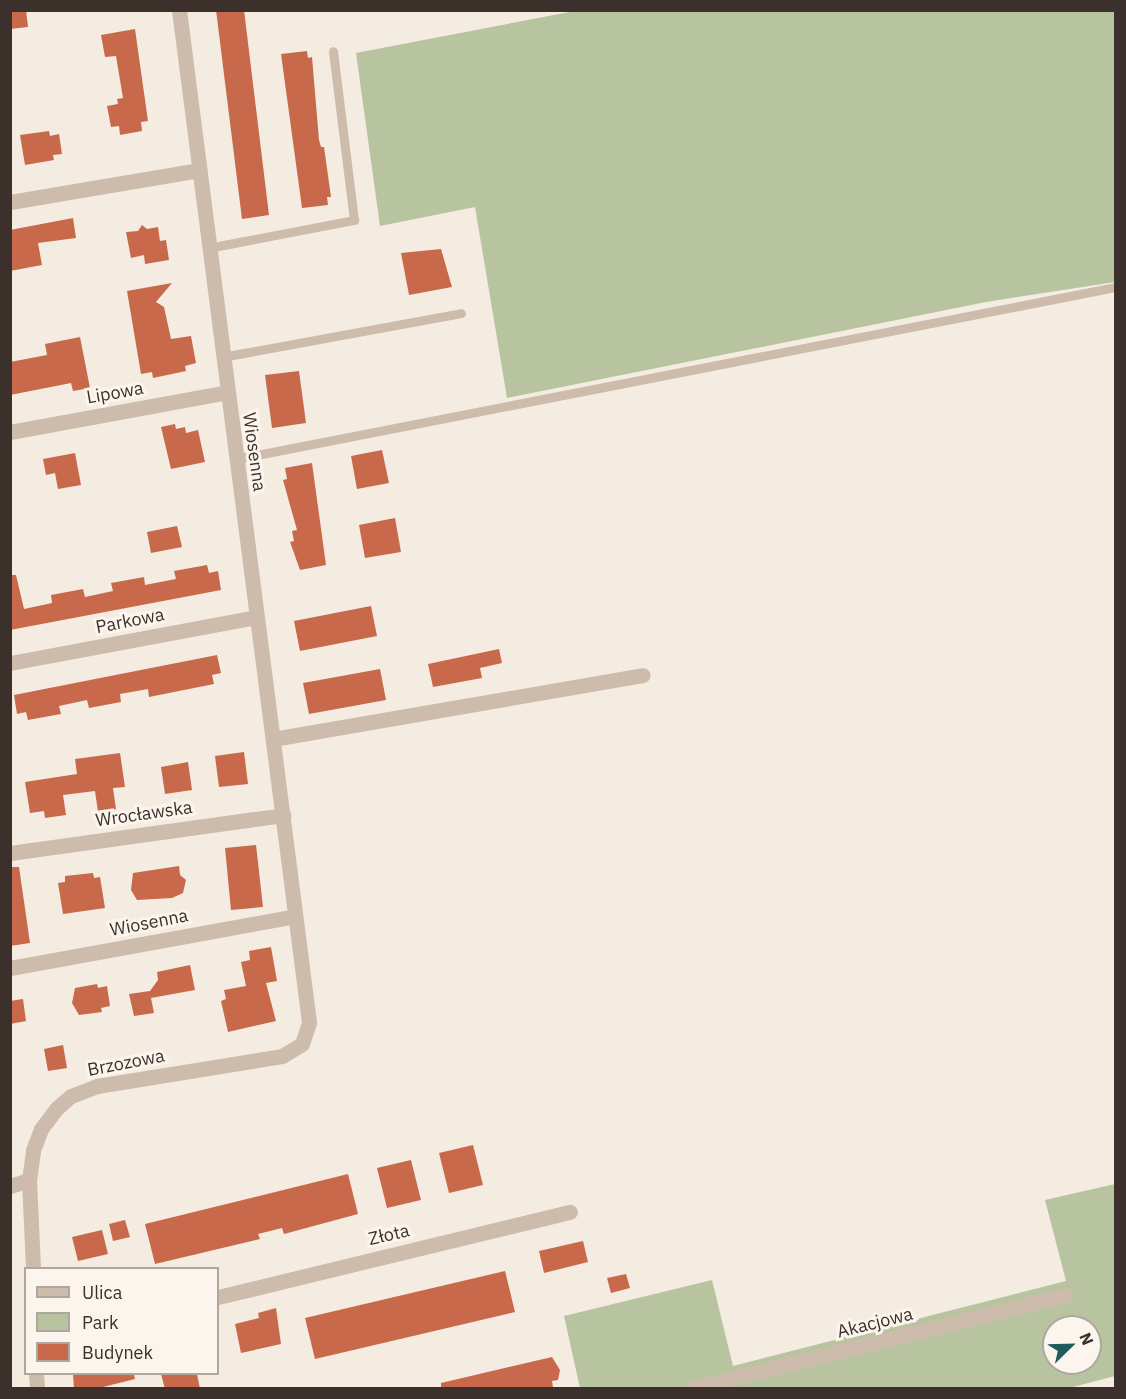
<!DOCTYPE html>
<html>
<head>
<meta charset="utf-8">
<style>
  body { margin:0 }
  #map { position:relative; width:1126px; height:1399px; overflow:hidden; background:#f4ebe1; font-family:"IBM Plex Sans",sans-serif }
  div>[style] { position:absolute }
  .green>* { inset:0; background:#b8c4a0 }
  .building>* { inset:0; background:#c8694b }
  .lane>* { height:9px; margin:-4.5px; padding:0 4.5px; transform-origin:4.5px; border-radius:4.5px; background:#cdbbac }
  .street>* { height:15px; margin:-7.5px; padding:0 7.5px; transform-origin:7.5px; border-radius:7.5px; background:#cdbbac }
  span { translate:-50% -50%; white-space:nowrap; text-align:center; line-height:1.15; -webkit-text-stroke:6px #fbf5ee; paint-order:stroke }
  .street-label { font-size:18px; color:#3b302b }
  .frame { position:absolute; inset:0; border:12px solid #3b302b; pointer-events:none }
  .legend { position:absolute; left:24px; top:1267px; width:195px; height:108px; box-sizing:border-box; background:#fbf5ee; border:2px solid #aea6a0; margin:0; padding:8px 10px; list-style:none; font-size:18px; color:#3b302b }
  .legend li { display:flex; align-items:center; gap:12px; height:30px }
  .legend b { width:30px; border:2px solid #aea6a0 }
  .north { position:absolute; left:1042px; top:1315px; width:60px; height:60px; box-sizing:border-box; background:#fbf5ee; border:2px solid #aea6a0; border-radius:50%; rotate:67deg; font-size:16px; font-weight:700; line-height:24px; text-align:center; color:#3b302b }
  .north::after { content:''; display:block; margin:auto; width:21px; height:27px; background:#1f5a5e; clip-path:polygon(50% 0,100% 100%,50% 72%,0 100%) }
</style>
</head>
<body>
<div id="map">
  <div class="green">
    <i style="clip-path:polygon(575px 11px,1115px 11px,1115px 282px,986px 302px,507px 398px,475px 207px,380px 226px,356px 53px)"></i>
    <i style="clip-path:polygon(evenodd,1115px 1184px,1115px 1376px,1069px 1388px,580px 1388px,564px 1316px,712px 1280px,733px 1366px,1066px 1281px,1045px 1200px,1115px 1184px,1054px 1327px,1090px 1327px,1090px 1363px,1054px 1363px,1054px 1327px)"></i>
  </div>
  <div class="building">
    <i style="clip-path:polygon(10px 10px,26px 10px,28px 27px,10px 29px)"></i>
    <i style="clip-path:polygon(216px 10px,244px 10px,269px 215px,242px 219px)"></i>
    <i style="clip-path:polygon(135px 29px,148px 121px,141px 122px,142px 131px,120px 135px,119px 126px,111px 127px,107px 106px,118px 104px,117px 99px,123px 98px,116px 56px,105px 57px,101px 35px)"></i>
    <i style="clip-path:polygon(307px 51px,308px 58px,312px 57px,319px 140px,321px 147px,324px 147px,331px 197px,327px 197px,328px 205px,302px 208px,281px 54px)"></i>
    <i style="clip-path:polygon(49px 131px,50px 136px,59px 134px,62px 154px,53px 155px,54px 160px,25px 165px,20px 135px)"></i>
    <i style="clip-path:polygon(73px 218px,76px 238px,38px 243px,42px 265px,10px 271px,10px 230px)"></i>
    <i style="clip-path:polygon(142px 225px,147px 229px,158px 227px,160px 241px,166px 240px,169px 260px,145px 264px,144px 255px,131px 258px,126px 232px,138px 231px)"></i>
    <i style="clip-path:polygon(441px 249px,452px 287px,409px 295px,401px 253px)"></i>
    <i style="clip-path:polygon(172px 283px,156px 302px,164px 307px,171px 339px,191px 336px,196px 363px,185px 366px,186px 371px,153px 378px,152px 372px,141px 374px,127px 291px)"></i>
    <i style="clip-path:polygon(80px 337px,90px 388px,73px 391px,71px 383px,10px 395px,10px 362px,47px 355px,45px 344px)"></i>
    <i style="clip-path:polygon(299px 371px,306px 423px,272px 428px,265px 375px)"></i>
    <i style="clip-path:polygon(175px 424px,176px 429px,185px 427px,186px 433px,198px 430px,205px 462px,171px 469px,161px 427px)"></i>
    <i style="clip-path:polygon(382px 450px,389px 483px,357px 489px,351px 456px)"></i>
    <i style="clip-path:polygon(75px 453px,81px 485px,58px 489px,55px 473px,46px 475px,43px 459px)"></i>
    <i style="clip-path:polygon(312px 463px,326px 565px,300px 570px,290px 542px,294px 541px,292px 531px,297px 530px,283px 480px,287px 479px,285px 468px)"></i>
    <i style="clip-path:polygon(395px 518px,401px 552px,365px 558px,359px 525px)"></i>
    <i style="clip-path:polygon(177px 526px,182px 547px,151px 553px,147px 532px)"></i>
    <i style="clip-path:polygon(207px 565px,209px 573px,218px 571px,221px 590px,10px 630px,10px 575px,16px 575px,24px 609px,52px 603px,51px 595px,83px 589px,85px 597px,113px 591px,111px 583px,144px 577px,145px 585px,176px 579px,174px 571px)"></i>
    <i style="clip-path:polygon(371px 606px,377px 636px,300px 651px,294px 621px)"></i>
    <i style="clip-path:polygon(499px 649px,502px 663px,480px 668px,482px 678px,433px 687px,428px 664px)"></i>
    <i style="clip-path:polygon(217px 655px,221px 673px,212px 675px,214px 684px,149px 697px,148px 689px,120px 694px,121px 702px,89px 708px,87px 700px,59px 706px,61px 714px,28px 720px,26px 712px,17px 714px,14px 695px)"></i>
    <i style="clip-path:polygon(380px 669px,386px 700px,309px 714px,303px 683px)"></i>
    <i style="clip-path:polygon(244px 752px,248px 784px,219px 787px,215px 756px)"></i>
    <i style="clip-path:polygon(120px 753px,125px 787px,113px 788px,116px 809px,98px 812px,95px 791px,63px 795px,66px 815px,45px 818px,44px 811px,30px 813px,25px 782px,77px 774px,75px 759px)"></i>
    <i style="clip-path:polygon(188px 762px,192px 790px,165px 794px,161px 767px)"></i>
    <i style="clip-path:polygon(256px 845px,263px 907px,231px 910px,225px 848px)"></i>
    <i style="clip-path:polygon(179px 866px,180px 875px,186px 880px,183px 893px,172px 898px,137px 900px,131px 890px,133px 873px)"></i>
    <i style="clip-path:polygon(10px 867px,19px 867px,30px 943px,10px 946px)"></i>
    <i style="clip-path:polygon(93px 873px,94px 878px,100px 877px,105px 908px,63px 914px,58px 883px,65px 882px,65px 876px)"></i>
    <i style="clip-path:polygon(271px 947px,277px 981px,266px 983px,276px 1021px,228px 1032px,221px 1001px,226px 999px,224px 990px,246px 986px,241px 962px,250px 960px,249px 951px)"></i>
    <i style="clip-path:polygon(190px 965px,195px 990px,151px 998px,154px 1013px,134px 1016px,129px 994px,150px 991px,158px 980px,157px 972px)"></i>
    <i style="clip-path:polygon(97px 984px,98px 988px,107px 986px,110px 1006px,101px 1008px,102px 1012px,79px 1015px,72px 1003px,75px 988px)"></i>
    <i style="clip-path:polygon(23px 999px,26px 1021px,10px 1024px,10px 1001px)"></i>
    <i style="clip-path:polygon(63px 1045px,67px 1068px,48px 1071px,44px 1049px)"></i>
    <i style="clip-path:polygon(473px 1145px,483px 1185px,449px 1193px,439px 1153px)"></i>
    <i style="clip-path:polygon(411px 1160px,421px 1200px,387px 1208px,377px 1168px)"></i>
    <i style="clip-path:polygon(348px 1174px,358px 1214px,284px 1234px,282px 1228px,258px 1234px,260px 1239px,155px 1264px,145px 1224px)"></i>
    <i style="clip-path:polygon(125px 1220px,130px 1237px,113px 1241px,109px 1224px)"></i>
    <i style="clip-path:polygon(102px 1230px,108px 1254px,78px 1261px,72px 1237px)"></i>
    <i style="clip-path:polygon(583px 1241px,588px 1262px,544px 1273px,539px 1251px)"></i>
    <i style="clip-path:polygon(505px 1271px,515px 1312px,315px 1359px,305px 1318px)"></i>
    <i style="clip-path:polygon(626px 1274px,630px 1288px,611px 1293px,607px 1278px)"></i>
    <i style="clip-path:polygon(276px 1308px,281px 1344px,241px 1353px,235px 1324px,259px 1318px,258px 1313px)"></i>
    <i style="clip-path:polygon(552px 1357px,560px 1370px,558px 1380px,552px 1381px,553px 1387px,441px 1389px,441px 1383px)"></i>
    <i style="clip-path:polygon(73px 1374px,134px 1374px,135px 1379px,95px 1389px,74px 1389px)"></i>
    <i style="clip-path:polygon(161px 1374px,197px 1374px,200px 1389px,165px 1389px)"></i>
  </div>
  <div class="lane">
    <i style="left:208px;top:248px;width:149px;rotate:-10.9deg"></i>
    <i style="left:354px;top:220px;width:170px;rotate:-97.1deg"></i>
    <i style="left:222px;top:357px;width:243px;rotate:-10.4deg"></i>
    <i style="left:236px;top:459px;width:897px;rotate:-11.06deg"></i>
  </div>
  <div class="street">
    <i style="left:10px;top:202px;width:192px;rotate:-9.6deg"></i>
    <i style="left:10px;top:432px;width:221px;rotate:-10.4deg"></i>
    <i style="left:10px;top:663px;width:250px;rotate:-10.6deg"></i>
    <i style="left:273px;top:739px;width:375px;rotate:-9.8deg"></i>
    <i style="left:10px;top:853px;width:276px;rotate:-7.9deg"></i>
    <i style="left:10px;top:968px;width:290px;rotate:-10.3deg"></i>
    <i style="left:10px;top:1186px;width:20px;rotate:-18deg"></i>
    <i style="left:33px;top:1268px;width:88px;rotate:-92.6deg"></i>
    <i style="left:29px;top:1180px;width:30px;rotate:-82deg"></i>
    <i style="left:33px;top:1150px;width:22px;rotate:-69deg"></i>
    <i style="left:41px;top:1129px;width:26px;rotate:-53deg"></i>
    <i style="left:57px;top:1108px;width:18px;rotate:-41deg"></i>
    <i style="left:71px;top:1096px;width:28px;rotate:-21deg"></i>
    <i style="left:97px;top:1086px;width:187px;rotate:-9.2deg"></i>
    <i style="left:282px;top:1056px;width:23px;rotate:-31deg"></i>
    <i style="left:302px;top:1044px;width:23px;rotate:-72deg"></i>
    <i style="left:309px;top:1022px;width:1020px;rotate:-97.32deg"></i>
    <i style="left:218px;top:1297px;width:362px;rotate:-13.6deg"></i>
    <i style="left:36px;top:1374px;width:14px;rotate:86deg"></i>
    <i style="left:693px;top:1388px;width:384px;rotate:-14deg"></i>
  </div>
  <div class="street-label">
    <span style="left:115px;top:393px;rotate:-10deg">Lipowa</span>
    <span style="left:254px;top:452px;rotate:82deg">Wiosenna</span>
    <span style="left:130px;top:621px;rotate:-11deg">Parkowa</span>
    <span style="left:144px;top:814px;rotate:-8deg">Wrocławska</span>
    <span style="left:149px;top:923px;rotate:-11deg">Wiosenna</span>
    <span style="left:126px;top:1063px;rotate:-11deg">Brzozowa</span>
    <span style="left:389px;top:1235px;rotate:-13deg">Złota</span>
    <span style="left:875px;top:1323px;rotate:-14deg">Akacjowa</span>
  </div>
  <div class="frame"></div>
  <ul class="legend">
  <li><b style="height:8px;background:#cdbbac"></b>Ulica</li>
  <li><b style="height:16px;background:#b8c4a0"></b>Park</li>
  <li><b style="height:16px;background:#c8694b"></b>Budynek</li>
  </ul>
  <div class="north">N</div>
</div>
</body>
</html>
